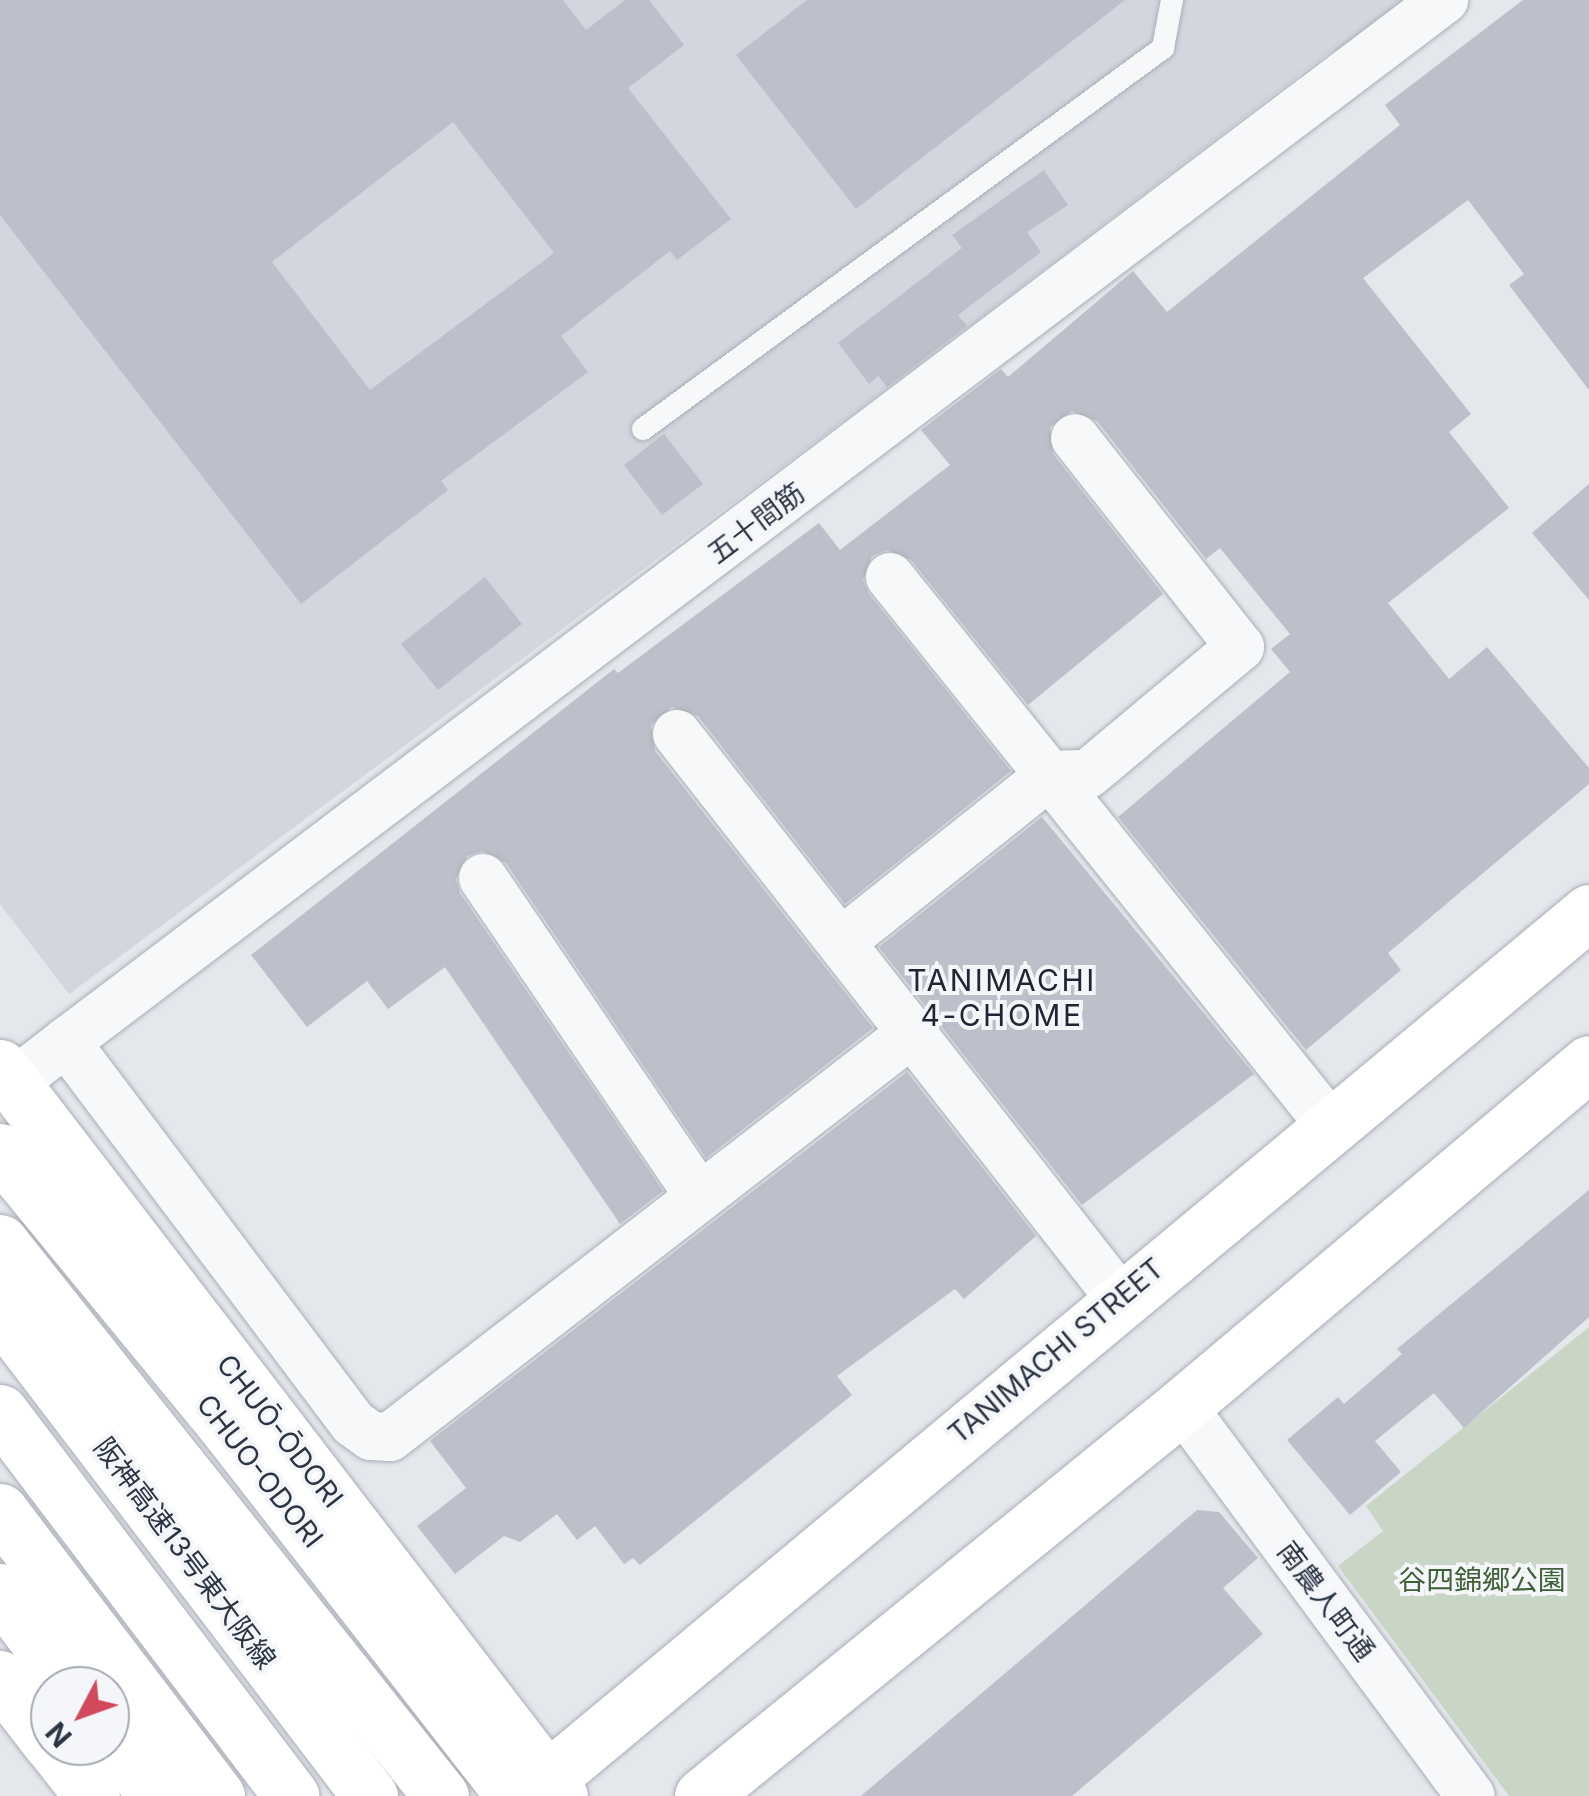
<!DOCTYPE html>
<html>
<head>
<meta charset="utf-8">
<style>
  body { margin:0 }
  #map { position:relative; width:1589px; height:1796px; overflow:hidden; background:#e4e7ec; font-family:Inter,"Noto Sans JP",sans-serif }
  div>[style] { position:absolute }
  .built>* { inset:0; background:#d2d6de }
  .green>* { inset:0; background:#c9d6c5 }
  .building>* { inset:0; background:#bbc0ca }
  .roads { filter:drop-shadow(0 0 2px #a9aeb7) drop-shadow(0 0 2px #a9aeb7) }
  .lane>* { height:22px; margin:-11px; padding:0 11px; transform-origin:11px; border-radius:11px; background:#f7f8fa }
  .street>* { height:48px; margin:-24px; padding:0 24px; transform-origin:24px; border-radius:24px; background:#f7f8fa }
  .secondary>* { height:55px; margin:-27.5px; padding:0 27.5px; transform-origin:27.5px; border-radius:27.5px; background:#fff }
  .primary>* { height:55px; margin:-27.5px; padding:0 27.5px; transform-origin:27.5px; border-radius:27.5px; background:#fff }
  .highway>* { height:55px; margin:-27.5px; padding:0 27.5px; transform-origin:27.5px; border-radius:27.5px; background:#fff }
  span { translate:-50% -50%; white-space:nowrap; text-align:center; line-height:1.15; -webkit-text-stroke:8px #f4f6f9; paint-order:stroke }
  .street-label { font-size:28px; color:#2b3445 }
  .park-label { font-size:28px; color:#3f6138 }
  .neighbourhood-label { font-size:30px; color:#1d2536; letter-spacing:2.5px }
  .north { position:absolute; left:30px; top:1666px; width:100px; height:100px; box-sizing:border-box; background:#f4f6f9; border:2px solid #a4a8b1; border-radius:50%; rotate:229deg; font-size:28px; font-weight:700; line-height:40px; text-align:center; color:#2b3445 }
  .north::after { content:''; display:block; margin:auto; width:35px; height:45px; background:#d1495b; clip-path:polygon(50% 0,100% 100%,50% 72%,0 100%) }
</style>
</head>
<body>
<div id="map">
  <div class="built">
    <i style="clip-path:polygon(0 0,1430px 0,1382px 35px,1330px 52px,915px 368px,69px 994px,0 904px)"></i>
  </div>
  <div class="green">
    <i style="clip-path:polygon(1589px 1327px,1589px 1796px,1509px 1796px,1338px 1566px,1383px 1531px,1366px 1506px)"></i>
  </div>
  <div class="building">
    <i style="clip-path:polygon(evenodd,0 0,563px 0,586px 30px,625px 0,649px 0,684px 45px,628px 88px,731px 219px,677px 260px,670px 251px,561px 336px,588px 372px,441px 481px,448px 490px,301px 604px,0 215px,0 0,453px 122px,554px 253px,370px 390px,272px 262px,453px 122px)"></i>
    <i style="clip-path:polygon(807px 0,1125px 0,856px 209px,736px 55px)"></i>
    <i style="clip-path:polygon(1523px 0,1589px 0,1589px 390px,1509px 285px,1524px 274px,1468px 200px,1363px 278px,1471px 414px,1449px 432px,1509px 508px,1388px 603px,1449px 679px,1487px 647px,1589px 768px,1589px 784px,1388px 953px,1401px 970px,1306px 1050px,1118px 817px,1290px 672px,1271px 649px,1290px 634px,1220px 548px,1206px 559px,1097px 421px,1072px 411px,1050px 427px,1053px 454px,1163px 594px,1028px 705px,911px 560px,887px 550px,872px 556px,863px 580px,869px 594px,1011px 771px,845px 904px,698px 716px,672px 707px,651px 725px,655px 751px,873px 1028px,706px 1158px,506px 863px,482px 851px,467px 856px,456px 879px,460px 893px,663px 1191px,620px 1224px,445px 967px,388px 1009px,367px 981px,307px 1027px,251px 955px,614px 669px,618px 673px,819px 523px,840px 550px,950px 465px,921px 430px,1001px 369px,1008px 377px,1133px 271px,1167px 312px,1400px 125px,1385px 105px)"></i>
    <i style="clip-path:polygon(1044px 170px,1068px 205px,1027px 232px,1041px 252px,958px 315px,967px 326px,887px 387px,878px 376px,869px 384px,838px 343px,962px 248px,952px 235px)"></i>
    <i style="clip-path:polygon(664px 434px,703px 484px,662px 515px,624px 465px)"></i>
    <i style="clip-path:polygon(1589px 484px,1589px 600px,1532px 533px)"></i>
    <i style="clip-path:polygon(485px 577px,522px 624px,438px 690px,401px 644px)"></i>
    <i style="clip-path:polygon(1042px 817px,1254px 1074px,1082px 1205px,879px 947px)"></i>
    <i style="clip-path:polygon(907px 1072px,1036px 1236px,964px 1299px,955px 1289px,837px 1376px,852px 1395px,640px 1565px,633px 1558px,624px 1564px,595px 1526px,577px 1540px,557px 1514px,520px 1542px,504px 1536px,455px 1574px,417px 1526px,466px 1488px,430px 1441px)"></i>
    <i style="clip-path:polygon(1589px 1190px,1589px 1317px,1464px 1428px,1434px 1393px,1375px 1441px,1401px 1472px,1350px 1515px,1287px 1440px,1338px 1397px,1344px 1404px,1402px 1354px,1397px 1349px)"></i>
    <i style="clip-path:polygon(1197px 1510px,1219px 1512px,1258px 1558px,1223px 1588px,1263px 1634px,1072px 1796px,861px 1796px)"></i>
  </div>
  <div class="roads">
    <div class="lane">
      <i style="left:643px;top:429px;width:645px;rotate:-36.23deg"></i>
      <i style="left:1163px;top:48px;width:49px;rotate:-79.4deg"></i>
    </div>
    <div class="street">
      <i style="left:890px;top:577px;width:704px;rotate:51.23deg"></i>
      <i style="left:677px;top:734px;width:716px;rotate:51.87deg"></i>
      <i style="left:483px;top:878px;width:384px;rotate:55.8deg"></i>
      <i style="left:841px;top:942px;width:268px;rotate:-38.6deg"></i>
      <i style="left:1050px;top:775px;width:38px;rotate:-2deg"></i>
      <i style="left:1088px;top:774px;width:198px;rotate:-39.9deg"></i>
      <i style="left:1240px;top:647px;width:266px;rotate:-128.3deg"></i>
      <i style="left:66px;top:1042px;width:1728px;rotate:-37.1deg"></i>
      <i style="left:13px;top:1083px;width:67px;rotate:-37.7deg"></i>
      <i style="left:66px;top:1042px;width:477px;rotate:53deg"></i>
      <i style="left:353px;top:1423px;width:22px;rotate:36deg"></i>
      <i style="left:371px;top:1436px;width:19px;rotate:3deg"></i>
      <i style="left:390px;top:1437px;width:660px;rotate:-37.74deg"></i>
      <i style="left:1182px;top:1406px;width:485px;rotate:53.5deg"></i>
    </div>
    <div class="secondary">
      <i style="left:0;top:1067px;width:919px;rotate:52.47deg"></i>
      <i style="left:0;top:1678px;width:82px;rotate:52.4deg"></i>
      <i style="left:53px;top:1746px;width:63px;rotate:52deg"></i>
    </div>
    <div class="primary">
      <i style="left:0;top:1151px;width:361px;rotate:50.6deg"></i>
      <i style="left:229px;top:1430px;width:464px;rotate:52.1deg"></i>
      <i style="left:0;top:1591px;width:119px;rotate:52.8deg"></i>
      <i style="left:110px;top:1736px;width:76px;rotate:52.5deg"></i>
      <i style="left:527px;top:1796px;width:1382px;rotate:-39.77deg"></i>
      <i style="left:702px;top:1796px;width:618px;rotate:-39.09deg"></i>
      <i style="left:1182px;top:1406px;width:532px;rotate:-40.12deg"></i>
    </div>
    <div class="highway">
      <i style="left:0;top:1242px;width:708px;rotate:51.48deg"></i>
      <i style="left:0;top:1311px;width:610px;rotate:52.66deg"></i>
      <i style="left:0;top:1412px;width:482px;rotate:52.8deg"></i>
      <i style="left:0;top:1511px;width:358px;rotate:52.7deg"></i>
    </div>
  </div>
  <div class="street-label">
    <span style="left:756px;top:523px;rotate:-37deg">五十間筋</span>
    <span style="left:1056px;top:1351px;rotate:-40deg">TANIMACHI STREET</span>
    <span style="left:280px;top:1431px;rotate:52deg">CHUŌ-ŌDORI</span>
    <span style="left:260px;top:1471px;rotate:52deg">CHUO-ODORI</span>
    <span style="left:185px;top:1553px;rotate:53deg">阪神高速13号東大阪線</span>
    <span style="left:1326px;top:1601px;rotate:53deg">南農人町通</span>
  </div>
  <div class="park-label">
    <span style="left:1482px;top:1580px">谷四錦郷公園</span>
  </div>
  <div class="neighbourhood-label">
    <span style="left:1002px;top:997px">TANIMACHI<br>4-CHOME</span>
  </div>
  <div class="north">N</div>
</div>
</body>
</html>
